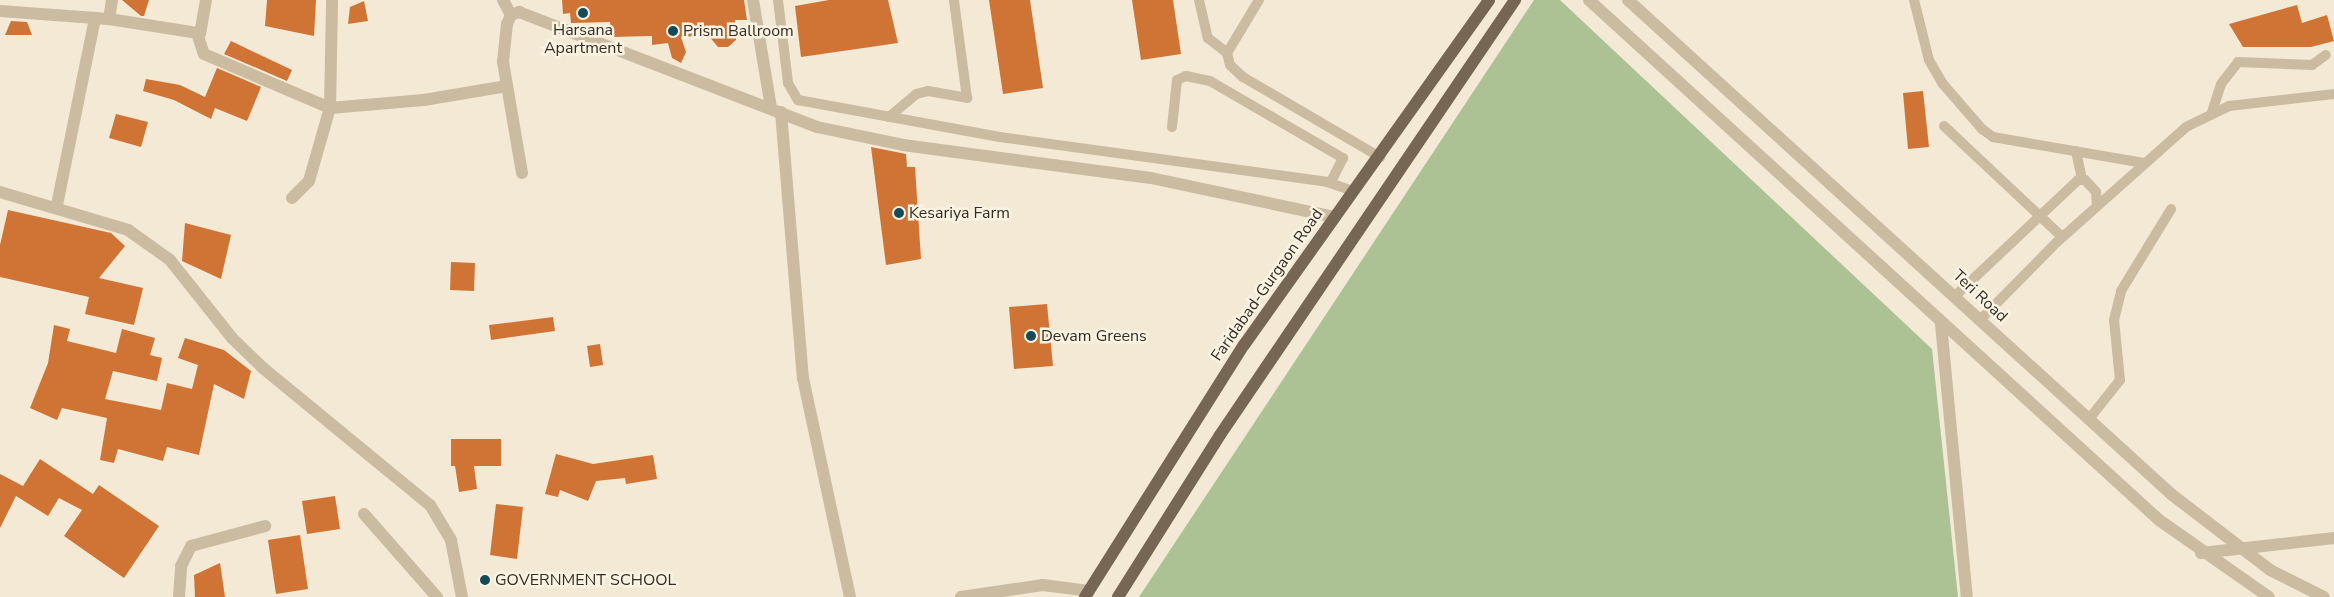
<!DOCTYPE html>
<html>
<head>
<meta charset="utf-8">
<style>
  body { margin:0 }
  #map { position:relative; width:2334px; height:597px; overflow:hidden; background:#f3e9d5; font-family:"Nunito Sans",sans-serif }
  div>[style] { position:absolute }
  .green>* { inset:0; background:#acc295 }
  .building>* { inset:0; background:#d07436 }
  .service>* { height:10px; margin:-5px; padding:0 5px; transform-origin:5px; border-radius:5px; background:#cbbba1 }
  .minor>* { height:12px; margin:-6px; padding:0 6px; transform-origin:6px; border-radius:6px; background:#cbbba1 }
  .tertiary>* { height:12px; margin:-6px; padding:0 6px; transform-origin:6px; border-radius:6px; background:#cbbba1 }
  .primary>* { height:12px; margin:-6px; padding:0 6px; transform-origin:6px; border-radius:6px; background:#786654 }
  .dots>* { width:14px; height:14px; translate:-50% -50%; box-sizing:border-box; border:2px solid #faf3e2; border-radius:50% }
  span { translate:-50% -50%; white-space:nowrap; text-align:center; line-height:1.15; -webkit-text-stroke:5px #faf3e2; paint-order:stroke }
  .poi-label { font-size:16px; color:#352c24 }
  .left { translate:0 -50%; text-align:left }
  .street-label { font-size:16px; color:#352c24 }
</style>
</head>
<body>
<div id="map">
  <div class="green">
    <i style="clip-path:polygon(1534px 0,1560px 0,1932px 349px,1958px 597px,1139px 597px)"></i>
  </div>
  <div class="building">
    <i style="clip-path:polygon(122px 0,149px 0,144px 16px,141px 16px)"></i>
    <i style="clip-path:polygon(267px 0,316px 0,314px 36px,265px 26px)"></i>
    <i style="clip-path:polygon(562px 0,744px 0,747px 20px,735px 20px,736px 40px,728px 47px,718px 47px,708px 35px,681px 37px,686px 52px,681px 63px,672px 58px,668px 43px,652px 45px,652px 36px,612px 37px,610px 22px,571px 23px,570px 13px,563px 14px)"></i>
    <i style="clip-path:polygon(829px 0,888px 0,898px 43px,801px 57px,795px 6px)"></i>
    <i style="clip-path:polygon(989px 0,1030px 0,1043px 88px,1003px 94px)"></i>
    <i style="clip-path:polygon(1132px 0,1173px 0,1181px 54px,1141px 60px)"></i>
    <i style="clip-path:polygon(364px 1px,368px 21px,348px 24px,350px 7px)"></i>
    <i style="clip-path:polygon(2297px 5px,2302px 23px,2327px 15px,2334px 41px,2311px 47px,2243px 47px,2229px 24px)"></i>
    <i style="clip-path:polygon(11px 21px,27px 22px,32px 35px,5px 35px)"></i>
    <i style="clip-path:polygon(231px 41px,292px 70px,287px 81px,224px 54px)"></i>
    <i style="clip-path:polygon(217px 68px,261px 87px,247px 121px,215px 108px,211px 119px,174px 100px,143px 91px,146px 79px,180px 85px,205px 97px)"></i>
    <i style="clip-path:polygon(1923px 91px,1929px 147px,1908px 149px,1903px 93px)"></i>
    <i style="clip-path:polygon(116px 114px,148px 122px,141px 147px,109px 138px)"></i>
    <i style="clip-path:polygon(871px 147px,906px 154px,907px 167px,915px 167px,921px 259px,886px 265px)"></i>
    <i style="clip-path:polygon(8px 210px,111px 233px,125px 246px,99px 278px,143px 288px,134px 325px,85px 314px,89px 297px,0 277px,0 245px)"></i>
    <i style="clip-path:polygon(185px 223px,231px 235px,221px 279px,182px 261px)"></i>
    <i style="clip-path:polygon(451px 262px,475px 263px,474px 291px,450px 290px)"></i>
    <i style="clip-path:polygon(1047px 304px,1053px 366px,1014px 369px,1009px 307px)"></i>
    <i style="clip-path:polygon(553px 317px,555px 331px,491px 340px,489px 325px)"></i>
    <i style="clip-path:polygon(54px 325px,70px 329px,67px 341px,116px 353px,122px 329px,155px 338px,150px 355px,162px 358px,157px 381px,113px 371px,105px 399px,161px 410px,167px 383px,192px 389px,198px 365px,178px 358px,185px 338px,224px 350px,251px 371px,244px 399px,214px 384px,199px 455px,167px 447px,163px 461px,118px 449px,114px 463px,100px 460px,107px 418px,62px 408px,57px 420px,30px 408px,48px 363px)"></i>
    <i style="clip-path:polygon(600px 344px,603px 365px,590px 367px,587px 346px)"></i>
    <i style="clip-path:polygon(451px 439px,501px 439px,501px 466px,474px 466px,477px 489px,459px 492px,455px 466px,451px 466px)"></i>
    <i style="clip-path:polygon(556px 454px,593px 464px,653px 455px,657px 479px,626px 484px,625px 478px,596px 481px,588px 501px,560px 490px,558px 497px,545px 494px)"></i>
    <i style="clip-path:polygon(40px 459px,93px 494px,99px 485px,159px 526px,124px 578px,64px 536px,82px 510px,59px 498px,48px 516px,16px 496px,0 528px,0 474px,23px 486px)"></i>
    <i style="clip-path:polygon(335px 496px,340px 529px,307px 534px,302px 501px)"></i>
    <i style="clip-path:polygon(496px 504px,523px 507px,517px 559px,490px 555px)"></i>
    <i style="clip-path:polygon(300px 535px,308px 589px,276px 594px,268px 540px)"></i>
    <i style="clip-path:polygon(220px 563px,225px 597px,195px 597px,194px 575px)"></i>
  </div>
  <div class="service">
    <i style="left:778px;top:0;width:84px;rotate:83.1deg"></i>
    <i style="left:788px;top:83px;width:20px;rotate:60deg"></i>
    <i style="left:798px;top:100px;width:205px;rotate:10.4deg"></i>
    <i style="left:1000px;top:137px;width:330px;rotate:7.8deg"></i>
    <i style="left:1327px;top:182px;width:28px;rotate:19deg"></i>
    <i style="left:1199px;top:0;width:39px;rotate:77deg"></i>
    <i style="left:1208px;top:38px;width:24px;rotate:38deg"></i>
    <i style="left:1259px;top:0;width:62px;rotate:121.1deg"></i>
    <i style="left:1227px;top:53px;width:12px;rotate:76deg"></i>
    <i style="left:1230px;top:65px;width:18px;rotate:43deg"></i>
    <i style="left:1243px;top:77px;width:159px;rotate:30.3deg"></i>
    <i style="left:1914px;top:0;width:62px;rotate:76deg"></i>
    <i style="left:1929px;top:60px;width:28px;rotate:60deg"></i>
    <i style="left:1943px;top:84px;width:60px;rotate:49.1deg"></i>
    <i style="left:1982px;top:129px;width:14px;rotate:36deg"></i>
    <i style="left:1993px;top:137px;width:153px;rotate:9.8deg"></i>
    <i style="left:2212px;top:112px;width:29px;rotate:-72deg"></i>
    <i style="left:2221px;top:84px;width:28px;rotate:-52deg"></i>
    <i style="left:2238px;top:62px;width:74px;rotate:2.3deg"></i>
    <i style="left:2312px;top:65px;width:17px;rotate:-36deg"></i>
    <i style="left:889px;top:117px;width:35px;rotate:-40deg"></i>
    <i style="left:916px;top:94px;width:12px;rotate:-14deg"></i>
    <i style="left:928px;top:91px;width:40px;rotate:10deg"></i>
    <i style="left:967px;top:98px;width:99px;rotate:-97.6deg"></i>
    <i style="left:1944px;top:126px;width:162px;rotate:43.2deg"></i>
    <i style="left:1172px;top:127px;width:47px;rotate:-83.9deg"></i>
    <i style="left:1177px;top:80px;width:10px;rotate:-24deg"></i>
    <i style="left:1186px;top:76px;width:25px;rotate:12deg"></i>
    <i style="left:1210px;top:81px;width:154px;rotate:30.1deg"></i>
    <i style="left:1343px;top:158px;width:28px;rotate:117deg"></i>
    <i style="left:2076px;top:151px;width:29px;rotate:78deg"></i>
    <i style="left:1955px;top:296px;width:169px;rotate:-43.3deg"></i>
    <i style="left:2078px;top:180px;width:7px"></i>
    <i style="left:2085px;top:180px;width:16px;rotate:47deg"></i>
    <i style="left:2096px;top:192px;width:13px;rotate:86deg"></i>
    <i style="left:1981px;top:319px;width:108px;rotate:-45.4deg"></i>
    <i style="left:2057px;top:242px;width:173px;rotate:-41.7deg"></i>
    <i style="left:2186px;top:127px;width:48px;rotate:-26deg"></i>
    <i style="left:2229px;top:106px;width:106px;rotate:-6.5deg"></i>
    <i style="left:2089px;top:419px;width:50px;rotate:-51.5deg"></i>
    <i style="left:2120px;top:380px;width:60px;rotate:-95.7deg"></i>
    <i style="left:2114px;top:320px;width:30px;rotate:-76deg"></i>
    <i style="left:2121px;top:291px;width:96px;rotate:-58.6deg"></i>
  </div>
  <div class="minor">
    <i style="left:503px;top:0;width:17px;rotate:62deg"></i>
    <i style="left:753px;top:0;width:109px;rotate:80.5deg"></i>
    <i style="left:0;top:11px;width:109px;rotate:4.2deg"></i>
    <i style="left:109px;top:19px;width:89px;rotate:9deg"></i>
    <i style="left:197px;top:33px;width:22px;rotate:72deg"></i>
    <i style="left:204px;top:54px;width:137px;rotate:23.2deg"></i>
    <i style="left:330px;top:108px;width:94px;rotate:-4.9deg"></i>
    <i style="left:424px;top:100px;width:84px;rotate:-9.6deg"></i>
    <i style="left:109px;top:19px;width:19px;rotate:-81deg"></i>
    <i style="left:200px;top:34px;width:35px;rotate:-80deg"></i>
    <i style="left:781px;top:112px;width:267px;rotate:85.3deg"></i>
    <i style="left:803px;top:378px;width:224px;rotate:77.9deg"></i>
    <i style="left:522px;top:173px;width:113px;rotate:-99.7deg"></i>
    <i style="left:503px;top:62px;width:38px;rotate:-84deg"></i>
    <i style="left:507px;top:24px;width:10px;rotate:-66deg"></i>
    <i style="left:511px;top:15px;width:9px;rotate:-21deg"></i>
    <i style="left:519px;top:12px;width:319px;rotate:21.1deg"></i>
    <i style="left:817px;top:127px;width:88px;rotate:11.8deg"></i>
    <i style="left:903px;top:145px;width:250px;rotate:7.6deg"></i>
    <i style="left:1151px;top:178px;width:188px;rotate:12deg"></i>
    <i style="left:0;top:192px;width:134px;rotate:16.5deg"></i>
    <i style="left:128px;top:230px;width:52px;rotate:35.5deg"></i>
    <i style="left:170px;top:260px;width:100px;rotate:51.5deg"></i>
    <i style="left:232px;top:338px;width:43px;rotate:44.1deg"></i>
    <i style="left:263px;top:368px;width:216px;rotate:39.4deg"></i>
    <i style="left:430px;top:505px;width:41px;rotate:59deg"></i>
    <i style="left:451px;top:540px;width:58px;rotate:79.1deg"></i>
    <i style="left:292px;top:198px;width:24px;rotate:-45deg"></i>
    <i style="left:309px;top:181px;width:76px;rotate:-74deg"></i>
    <i style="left:330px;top:108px;width:108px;rotate:-88.9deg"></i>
    <i style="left:57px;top:205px;width:191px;rotate:-78.5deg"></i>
    <i style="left:1941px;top:324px;width:274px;rotate:84.6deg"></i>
    <i style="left:364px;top:514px;width:111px;rotate:48.7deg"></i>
    <i style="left:2201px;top:553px;width:134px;rotate:-6.4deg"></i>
    <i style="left:179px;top:597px;width:31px;rotate:-86deg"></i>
    <i style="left:181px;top:566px;width:22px;rotate:-63deg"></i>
    <i style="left:191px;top:546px;width:77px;rotate:-15.1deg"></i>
    <i style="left:961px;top:597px;width:83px;rotate:-8.3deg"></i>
    <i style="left:1043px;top:585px;width:46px;rotate:7.4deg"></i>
  </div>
  <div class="tertiary">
    <i style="left:1589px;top:0;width:772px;rotate:42.37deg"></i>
    <i style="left:2159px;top:520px;width:134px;rotate:35deg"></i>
    <i style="left:1628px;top:0;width:734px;rotate:42.29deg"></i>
    <i style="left:2171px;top:494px;width:125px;rotate:37.5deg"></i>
    <i style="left:2270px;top:570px;width:60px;rotate:26.6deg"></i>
  </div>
  <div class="primary">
    <i style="left:1085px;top:597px;width:298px;rotate:-57.8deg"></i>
    <i style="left:1244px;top:345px;width:423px;rotate:-54.6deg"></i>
    <i style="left:1118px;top:597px;width:191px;rotate:-57.8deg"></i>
    <i style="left:1220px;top:435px;width:526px;rotate:-55.86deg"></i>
  </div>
  <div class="dots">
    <i style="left:583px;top:13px;background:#174a59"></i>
    <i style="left:673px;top:31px;background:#174a59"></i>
    <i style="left:899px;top:213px;background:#174a59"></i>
    <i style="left:1031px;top:336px;background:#174a59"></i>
    <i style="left:485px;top:580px;background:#174a59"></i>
  </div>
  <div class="poi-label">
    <span style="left:583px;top:39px">Harsana<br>Apartment</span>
    <span class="left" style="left:683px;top:31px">Prism Ballroom</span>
    <span class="left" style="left:909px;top:213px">Kesariya Farm</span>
    <span class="left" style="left:1041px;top:336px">Devam Greens</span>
    <span class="left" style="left:495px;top:580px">GOVERNMENT SCHOOL</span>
  </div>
  <div class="street-label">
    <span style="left:1267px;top:285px;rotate:-55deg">Faridabad-Gurgaon Road</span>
    <span style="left:1980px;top:296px;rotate:43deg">Teri Road</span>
  </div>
</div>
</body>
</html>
